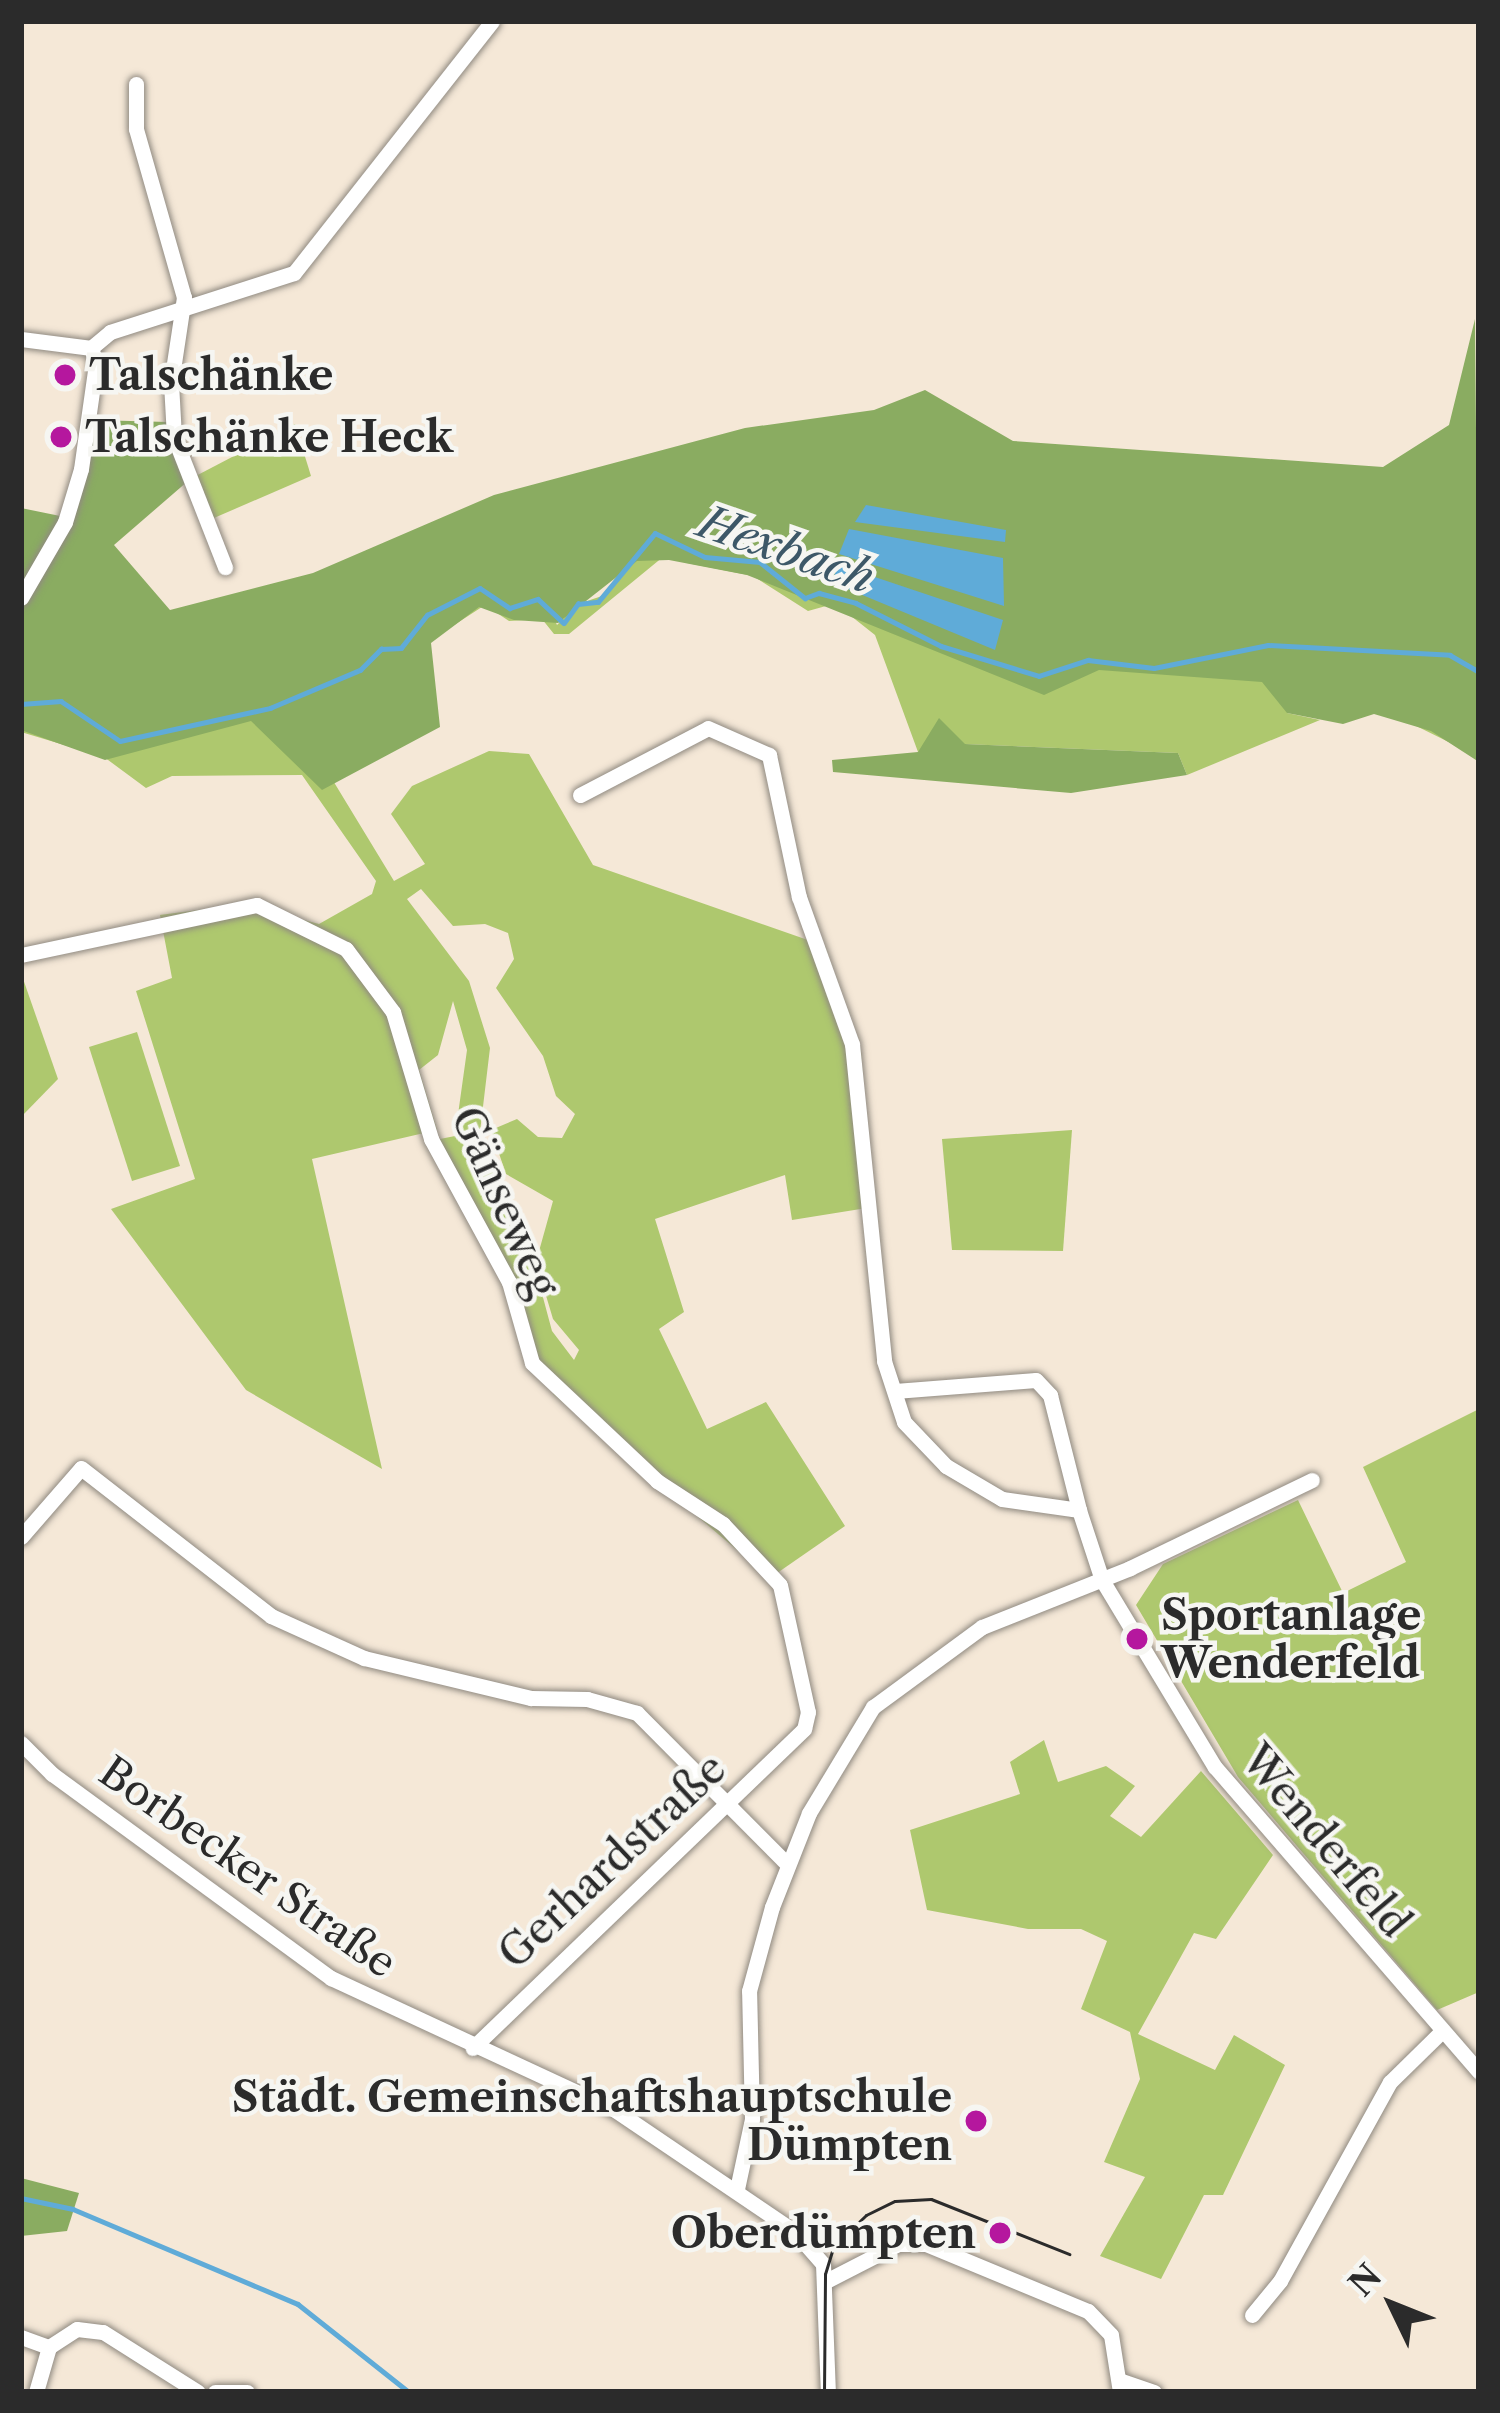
<!DOCTYPE html>
<html>
<head>
<meta charset="utf-8">
<style>
  body { margin:0 }
  #map { position:relative; width:1500px; height:2413px; overflow:hidden; background:#f5e8d7; font-family:"Libre Caslon Text",serif }
  div>[style] { position:absolute }
  .green>* { inset:0; background:#aec86e }
  .forest>* { inset:0; background:#8aac61 }
  .water>* { inset:0; background:#5fabd8 }
  .stream>* { height:4.5px; margin:-2.25px; padding:0 2.25px; transform-origin:2.25px; border-radius:2.25px; background:#5fabd8 }
  .roads { filter:drop-shadow(0 0 3px #908a81) drop-shadow(0 0 3px #908a81) }
  .minor>* { height:15px; margin:-7.5px; padding:0 7.5px; transform-origin:7.5px; border-radius:7.5px; background:#fff }
  .tram>* { height:3px; margin:-1.5px; padding:0 1.5px; transform-origin:1.5px; border-radius:1.5px; background:#2b2b2b }
  .dots>* { width:33px; height:33px; translate:-50% -50%; box-sizing:border-box; border:6px solid #f6f6f2; border-radius:50% }
  span { translate:-50% -50%; white-space:nowrap; text-align:center; line-height:1.15; -webkit-text-stroke:9px #f6f6f2; paint-order:stroke }
  .poi-label { font-size:42px; color:#2b2b2b; font-weight:700 }
  .left { translate:0 -50%; text-align:left }
  .right { translate:-100% -50%; text-align:right }
  .street-label { font-size:42px; color:#2b2b2b }
  .water-label { font-size:45px; color:#3d5868; font-style:italic }
  .frame { position:absolute; inset:0; border:24px solid #2b2b2b; pointer-events:none }
  .north { position:absolute; left:1332px; top:2245px; width:120px; height:120px; -webkit-text-stroke:9px #f6f6f2; paint-order:stroke; rotate:313deg; font-size:33px; font-weight:700; line-height:48px; text-align:center; color:#2b2b2b }
  .north::after { content:''; display:block; margin:auto; width:42px; height:54px; background:#2b2b2b; clip-path:polygon(50% 0,100% 100%,50% 72%,0 100%) }
</style>
</head>
<body>
<div id="map">
  <div class="green">
    <i style="clip-path:polygon(295px 424px,311px 476px,207px 521px,190px 479px)"></i>
    <i style="clip-path:polygon(evenodd,644px 543px,1078px 667px,1479px 671px,1479px 757px,1394px 715px,1305px 698px,1287px 713px,1320px 720px,1187px 775px,1178px 753px,964px 744px,918px 752px,875px 635px,851px 616px,826px 606px,808px 611px,753px 576px,687px 563px,669px 552px,569px 634px,554px 634px,542px 619px,509px 621px,485px 605px,431px 640px,332px 779px,394px 881px,425px 864px,391px 814px,412px 786px,489px 751px,529px 754px,593px 865px,825px 946px,861px 1051px,873px 1207px,792px 1220px,785px 1175px,655px 1219px,684px 1312px,659px 1329px,707px 1429px,766px 1402px,845px 1526px,770px 1578px,553px 1394px,558px 1385px,540px 1362px,435px 1140px,455px 1136px,467px 1050px,453px 1001px,438px 1055px,419px 1070px,437px 1130px,312px 1159px,382px 1469px,246px 1390px,111px 1209px,195px 1179px,136px 991px,172px 978px,160px 915px,244px 904px,319px 924px,372px 894px,376px 881px,302px 775px,172px 776px,146px 788px,104px 757px,21px 732px,21px 713px,454px 599px,552px 614px,557px 625px,578px 604px,602px 596px,644px 543px,421px 889px,453px 926px,485px 924px,508px 933px,514px 959px,496px 988px,543px 1056px,556px 1096px,575px 1114px,562px 1138px,538px 1137px,517px 1119px,491px 1130px,506px 1174px,553px 1201px,536px 1262px,553px 1319px,579px 1350px,574px 1360px,552px 1331px,522px 1219px,479px 1140px,490px 1048px,469px 981px,407px 899px,421px 889px)"></i>
    <i style="clip-path:polygon(21px 973px,58px 1079px,21px 1117px)"></i>
    <i style="clip-path:polygon(137px 1032px,180px 1166px,132px 1181px,89px 1047px)"></i>
    <i style="clip-path:polygon(1072px 1130px,1063px 1251px,952px 1250px,942px 1139px)"></i>
    <i style="clip-path:polygon(1479px 1409px,1479px 1992px,1437px 2010px,1238px 1777px,1136px 1605px,1163px 1564px,1298px 1500px,1343px 1593px,1406px 1562px,1363px 1467px)"></i>
    <i style="clip-path:polygon(1044px 1740px,1058px 1782px,1106px 1766px,1135px 1786px,1110px 1816px,1141px 1837px,1201px 1771px,1273px 1855px,1216px 1939px,1194px 1933px,1138px 2034px,1215px 2070px,1234px 2035px,1285px 2065px,1223px 2195px,1204px 2195px,1161px 2279px,1100px 2256px,1145px 2177px,1104px 2162px,1140px 2079px,1130px 2032px,1081px 2009px,1107px 1941px,1081px 1929px,1028px 1929px,927px 1910px,910px 1830px,1020px 1794px,1010px 1762px)"></i>
  </div>
  <div class="forest">
    <i style="clip-path:polygon(1475px 319px,1479px 762px,1431px 731px,1374px 714px,1343px 724px,1287px 713px,1262px 682px,1099px 670px,1044px 695px,747px 575px,669px 560px,637px 561px,558px 623px,514px 620px,479px 607px,431px 643px,440px 727px,322px 790px,251px 721px,105px 760px,21px 730px,21px 508px,65px 517px,92px 420px,168px 422px,188px 481px,114px 545px,170px 610px,313px 573px,494px 495px,745px 428px,874px 410px,925px 390px,1013px 441px,1383px 467px,1449px 425px)"></i>
    <i style="clip-path:polygon(939px 718px,965px 744px,1178px 753px,1187px 775px,1071px 793px,833px 772px,832px 760px,918px 752px)"></i>
    <i style="clip-path:polygon(21px 2178px,79px 2193px,67px 2231px,21px 2236px)"></i>
  </div>
  <div class="water">
    <i style="clip-path:polygon(866px 505px,1006px 530px,1005px 542px,855px 522px)"></i>
    <i style="clip-path:polygon(849px 529px,1003px 558px,1004px 606px,839px 554px)"></i>
    <i style="clip-path:polygon(839px 565px,1003px 620px,995px 650px,831px 582px)"></i>
  </div>
  <div class="stream">
    <i style="left:21px;top:704px;width:40px;rotate:-4.3deg"></i>
    <i style="left:61px;top:701px;width:71px;rotate:34.1deg"></i>
    <i style="left:120px;top:741px;width:154px;rotate:-12.4deg"></i>
    <i style="left:270px;top:708px;width:98px;rotate:-22.9deg"></i>
    <i style="left:360px;top:670px;width:30px;rotate:-45deg"></i>
    <i style="left:381px;top:649px;width:20px;rotate:-3deg"></i>
    <i style="left:401px;top:648px;width:42px;rotate:-51.8deg"></i>
    <i style="left:427px;top:615px;width:59px;rotate:-27deg"></i>
    <i style="left:480px;top:588px;width:36px;rotate:34deg"></i>
    <i style="left:510px;top:608px;width:29px;rotate:-18deg"></i>
    <i style="left:538px;top:599px;width:35px;rotate:43deg"></i>
    <i style="left:564px;top:623px;width:24px;rotate:-54deg"></i>
    <i style="left:578px;top:604px;width:20px;rotate:-6deg"></i>
    <i style="left:598px;top:602px;width:89px;rotate:-50.4deg"></i>
    <i style="left:655px;top:533px;width:55px;rotate:25.6deg"></i>
    <i style="left:705px;top:557px;width:55px;rotate:5.2deg"></i>
    <i style="left:760px;top:562px;width:58px;rotate:38.7deg"></i>
    <i style="left:805px;top:598px;width:15px;rotate:-20deg"></i>
    <i style="left:819px;top:593px;width:38px;rotate:15deg"></i>
    <i style="left:856px;top:603px;width:95px;rotate:26.8deg"></i>
    <i style="left:941px;top:646px;width:102px;rotate:17deg"></i>
    <i style="left:1039px;top:676px;width:52px;rotate:-18.1deg"></i>
    <i style="left:1088px;top:660px;width:66px;rotate:6.9deg"></i>
    <i style="left:1154px;top:668px;width:116px;rotate:-11.4deg"></i>
    <i style="left:1268px;top:645px;width:182px;rotate:3.1deg"></i>
    <i style="left:1450px;top:655px;width:34px;rotate:30deg"></i>
    <i style="left:21px;top:2198px;width:53px;rotate:11.9deg"></i>
    <i style="left:73px;top:2209px;width:244px;rotate:22.9deg"></i>
    <i style="left:298px;top:2304px;width:142px;rotate:38.4deg"></i>
  </div>
  <div class="roads">
    <div class="minor">
      <i style="left:136px;top:84px;width:45px;rotate:90deg"></i>
      <i style="left:136px;top:129px;width:175px;rotate:74.1deg"></i>
      <i style="left:184px;top:297px;width:87px;rotate:98.6deg"></i>
      <i style="left:171px;top:383px;width:54px;rotate:86.8deg"></i>
      <i style="left:174px;top:437px;width:140px;rotate:68.6deg"></i>
      <i style="left:21px;top:339px;width:71px;rotate:7.3deg"></i>
      <i style="left:91px;top:348px;width:25px;rotate:-40deg"></i>
      <i style="left:110px;top:332px;width:193px;rotate:-17.8deg"></i>
      <i style="left:294px;top:273px;width:320px;rotate:-51.8deg"></i>
      <i style="left:21px;top:598px;width:88px;rotate:-59.9deg"></i>
      <i style="left:65px;top:522px;width:55px;rotate:-73.2deg"></i>
      <i style="left:81px;top:469px;width:107px;rotate:-81.9deg"></i>
      <i style="left:96px;top:363px;width:16px;rotate:-108deg"></i>
      <i style="left:580px;top:795px;width:144px;rotate:-27.6deg"></i>
      <i style="left:708px;top:728px;width:67px;rotate:23.9deg"></i>
      <i style="left:769px;top:755px;width:145px;rotate:78.1deg"></i>
      <i style="left:799px;top:897px;width:156px;rotate:70.2deg"></i>
      <i style="left:852px;top:1044px;width:319px;rotate:84.2deg"></i>
      <i style="left:884px;top:1361px;width:64px;rotate:71.8deg"></i>
      <i style="left:904px;top:1422px;width:61px;rotate:46.3deg"></i>
      <i style="left:946px;top:1466px;width:65px;rotate:30.5deg"></i>
      <i style="left:1002px;top:1499px;width:78px;rotate:8.1deg"></i>
      <i style="left:1079px;top:1510px;width:74px;rotate:71.8deg"></i>
      <i style="left:1102px;top:1580px;width:218px;rotate:58.9deg"></i>
      <i style="left:1215px;top:1767px;width:403px;rotate:49.1deg"></i>
      <i style="left:21px;top:955px;width:241px;rotate:-12deg"></i>
      <i style="left:257px;top:905px;width:99px;rotate:26.3deg"></i>
      <i style="left:346px;top:949px;width:79px;rotate:53.3deg"></i>
      <i style="left:393px;top:1012px;width:133px;rotate:73.3deg"></i>
      <i style="left:431px;top:1139px;width:163px;rotate:61.4deg"></i>
      <i style="left:509px;top:1282px;width:84px;rotate:74.1deg"></i>
      <i style="left:532px;top:1363px;width:172px;rotate:43.3deg"></i>
      <i style="left:657px;top:1481px;width:79px;rotate:33.1deg"></i>
      <i style="left:723px;top:1524px;width:83px;rotate:46.9deg"></i>
      <i style="left:780px;top:1585px;width:130px;rotate:77.6deg"></i>
      <i style="left:808px;top:1712px;width:17px;rotate:103deg"></i>
      <i style="left:804px;top:1729px;width:460px;rotate:136.1deg"></i>
      <i style="left:895px;top:1391px;width:141px;rotate:-4.5deg"></i>
      <i style="left:1036px;top:1380px;width:21px;rotate:47deg"></i>
      <i style="left:1050px;top:1395px;width:119px;rotate:75.8deg"></i>
      <i style="left:21px;top:1537px;width:91px;rotate:-49deg"></i>
      <i style="left:81px;top:1468px;width:241px;rotate:37.9deg"></i>
      <i style="left:271px;top:1616px;width:102px;rotate:24.3deg"></i>
      <i style="left:364px;top:1658px;width:172px;rotate:13.5deg"></i>
      <i style="left:531px;top:1698px;width:56px;rotate:1deg"></i>
      <i style="left:587px;top:1699px;width:52px;rotate:15.6deg"></i>
      <i style="left:637px;top:1713px;width:210px;rotate:45.2deg"></i>
      <i style="left:21px;top:1743px;width:44px;rotate:45deg"></i>
      <i style="left:52px;top:1774px;width:346px;rotate:36.2deg"></i>
      <i style="left:331px;top:1978px;width:313px;rotate:24.9deg"></i>
      <i style="left:615px;top:2110px;width:216px;rotate:34.1deg"></i>
      <i style="left:794px;top:2231px;width:44px;rotate:48.7deg"></i>
      <i style="left:823px;top:2264px;width:128px;rotate:87.8deg"></i>
      <i style="left:737px;top:2189px;width:72px;rotate:-77.9deg"></i>
      <i style="left:752px;top:2119px;width:128px;rotate:-91.3deg"></i>
      <i style="left:749px;top:1991px;width:87px;rotate:-74.7deg"></i>
      <i style="left:772px;top:1907px;width:101px;rotate:-68.5deg"></i>
      <i style="left:809px;top:1813px;width:124px;rotate:-58.9deg"></i>
      <i style="left:873px;top:1707px;width:135px;rotate:-36.3deg"></i>
      <i style="left:982px;top:1627px;width:159px;rotate:-21.7deg"></i>
      <i style="left:1130px;top:1568px;width:202px;rotate:-25.8deg"></i>
      <i style="left:826px;top:2281px;width:81px;rotate:-27.2deg"></i>
      <i style="left:898px;top:2244px;width:28px"></i>
      <i style="left:926px;top:2244px;width:175px;rotate:22.5deg"></i>
      <i style="left:1088px;top:2311px;width:33px;rotate:46deg"></i>
      <i style="left:1111px;top:2335px;width:58px;rotate:81deg"></i>
      <i style="left:1252px;top:2315px;width:44px;rotate:-50.5deg"></i>
      <i style="left:1280px;top:2281px;width:227px;rotate:-61.1deg"></i>
      <i style="left:1390px;top:2082px;width:73px;rotate:-44.4deg"></i>
      <i style="left:21px;top:2337px;width:30px;rotate:20deg"></i>
      <i style="left:1122px;top:2381px;width:34px;rotate:19deg"></i>
      <i style="left:36px;top:2392px;width:47px;rotate:-73.9deg"></i>
      <i style="left:49px;top:2347px;width:33px;rotate:-33deg"></i>
      <i style="left:77px;top:2329px;width:26px;rotate:7deg"></i>
      <i style="left:103px;top:2332px;width:112px;rotate:32.3deg"></i>
      <i style="left:215px;top:2392px;width:32px"></i>
    </div>
  </div>
  <div class="tram">
    <i style="left:824px;top:2392px;width:118px;rotate:-89.5deg"></i>
    <i style="left:825px;top:2274px;width:28px;rotate:-73deg"></i>
    <i style="left:833px;top:2247px;width:46px;rotate:-44.1deg"></i>
    <i style="left:866px;top:2215px;width:32px;rotate:-26deg"></i>
    <i style="left:895px;top:2201px;width:36px;rotate:-3deg"></i>
    <i style="left:931px;top:2199px;width:149px;rotate:21.7deg"></i>
  </div>
  <div class="dots">
    <i style="left:65px;top:375px;background:#b5179e"></i>
    <i style="left:61px;top:437px;background:#b5179e"></i>
    <i style="left:1137px;top:1639px;background:#b5179e"></i>
    <i style="left:976px;top:2121px;background:#b5179e"></i>
    <i style="left:1000px;top:2233px;background:#b5179e"></i>
  </div>
  <div class="poi-label">
    <span class="left" style="left:89px;top:375px">Talschänke</span>
    <span class="left" style="left:85px;top:437px">Talschänke Heck</span>
    <span class="left" style="left:1161px;top:1639px">Sportanlage<br>Wenderfeld</span>
    <span class="right" style="left:952px;top:2121px">Städt. Gemeinschaftshauptschule<br>Dümpten</span>
    <span class="right" style="left:976px;top:2233px">Oberdümpten</span>
  </div>
  <div class="street-label">
    <span style="left:505px;top:1202px;rotate:66deg">Gänseweg</span>
    <span style="left:1326px;top:1841px;rotate:50deg">Wenderfeld</span>
    <span style="left:612px;top:1861px;rotate:-43deg">Gerhardstraße</span>
    <span style="left:248px;top:1867px;rotate:35deg">Borbecker Straße</span>
  </div>
  <div class="water-label">
    <span style="left:786px;top:550px;rotate:19deg">Hexbach</span>
  </div>
  <div class="frame"></div>
  <div class="north">N</div>
</div>
</body>
</html>
